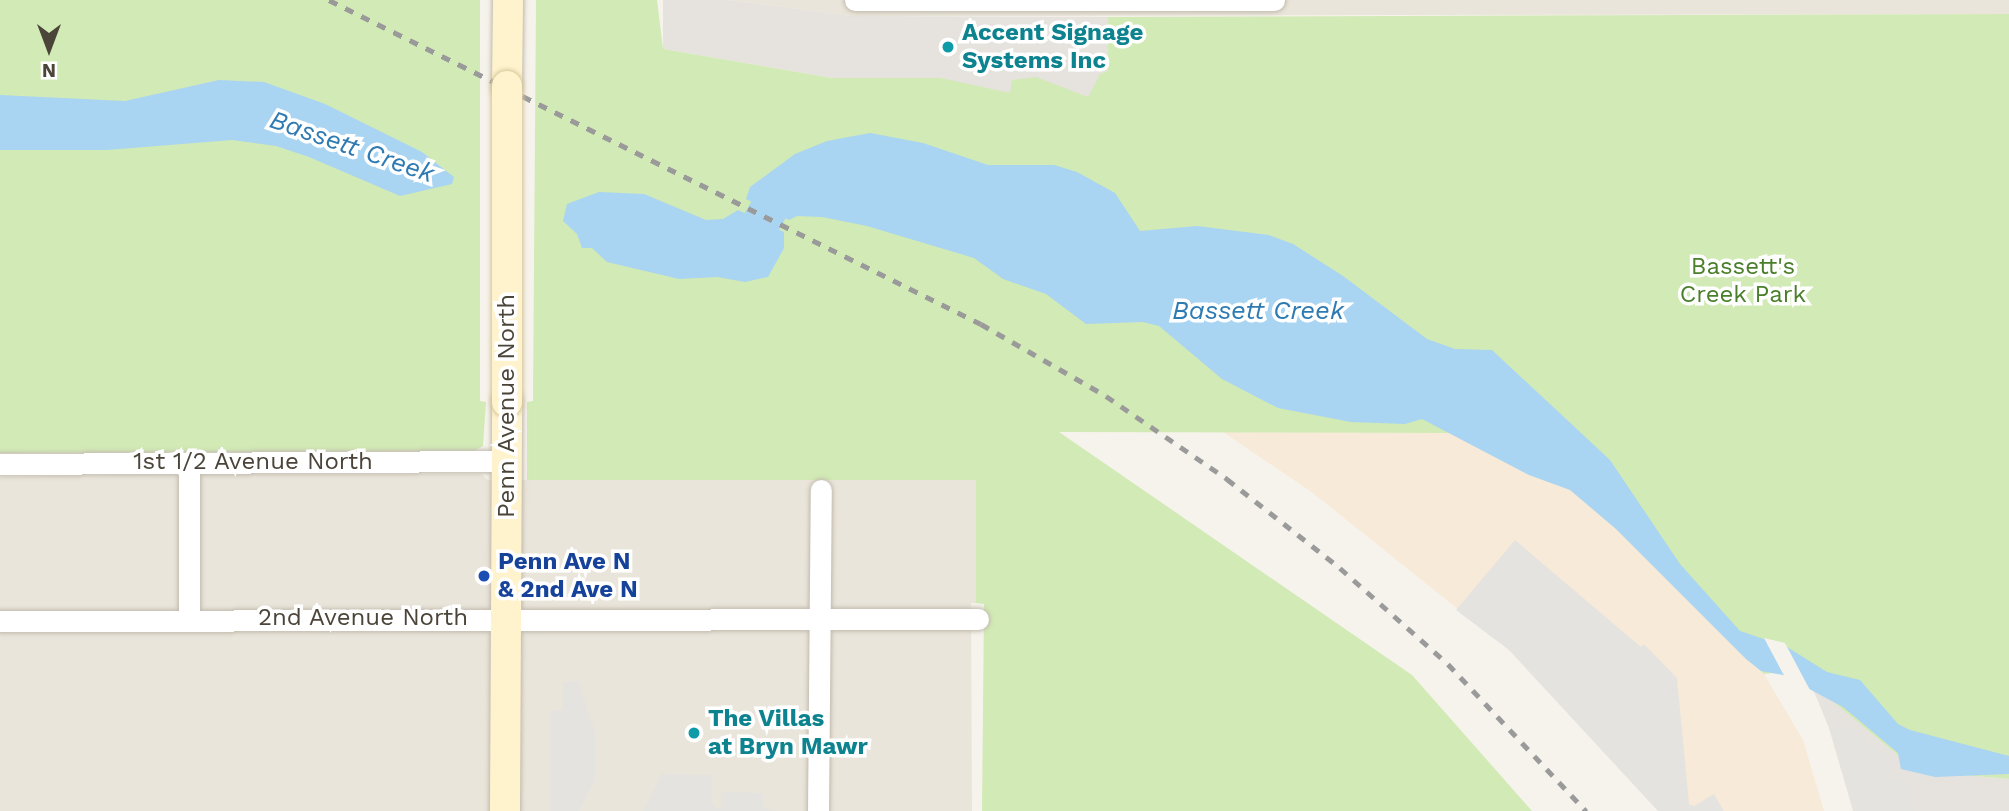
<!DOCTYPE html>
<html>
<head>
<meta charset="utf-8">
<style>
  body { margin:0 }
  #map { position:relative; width:2009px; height:811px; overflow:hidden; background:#f6f3ec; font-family:"Work Sans",sans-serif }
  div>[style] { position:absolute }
  .residential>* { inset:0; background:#eae5da }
  .commercial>* { inset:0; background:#f7ead8 }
  .industrial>* { inset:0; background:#e6e2dd }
  .green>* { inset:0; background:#d2eab5 }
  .parking>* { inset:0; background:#e5e3e0 }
  .water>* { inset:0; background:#a9d4f2 }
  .pier>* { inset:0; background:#f6f3ec }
  .river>* { height:38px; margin:-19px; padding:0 19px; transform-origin:19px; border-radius:19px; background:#a9d4f2 }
  .roads { filter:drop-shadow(0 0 2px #c2bbae) drop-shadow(0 0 2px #c2bbae) }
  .street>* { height:21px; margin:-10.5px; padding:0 10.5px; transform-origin:10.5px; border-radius:10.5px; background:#fff }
  .secondary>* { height:30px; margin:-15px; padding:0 15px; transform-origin:15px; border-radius:15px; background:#fff3cd }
  .rail>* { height:5px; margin-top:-2.5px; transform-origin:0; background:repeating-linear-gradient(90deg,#9a9a9a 0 9px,transparent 0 18px) }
  .bridges { filter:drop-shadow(0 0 2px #d6c79b) drop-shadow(0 0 2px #d6c79b) }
  .secondary-bridge>* { height:30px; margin:-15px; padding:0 15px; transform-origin:15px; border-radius:15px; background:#fff3cd }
  .dots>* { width:19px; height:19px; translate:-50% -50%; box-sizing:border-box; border:4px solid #fff; border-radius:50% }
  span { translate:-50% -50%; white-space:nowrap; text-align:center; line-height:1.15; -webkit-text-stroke:7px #fff; paint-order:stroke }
  .culture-label { font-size:24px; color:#0d838f; font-weight:700 }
  .left { translate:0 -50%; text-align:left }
  .park-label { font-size:24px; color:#4a7f2a }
  .street-label { font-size:24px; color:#4b4439 }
  .transit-label { font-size:24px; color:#164399; font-weight:700 }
  .water-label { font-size:26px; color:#2e7ab2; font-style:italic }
  .north { position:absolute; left:14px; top:14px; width:70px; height:70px; -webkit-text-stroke:5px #fff; paint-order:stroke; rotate:180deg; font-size:19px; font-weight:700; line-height:28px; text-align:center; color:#4b4439 }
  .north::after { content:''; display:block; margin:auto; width:24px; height:32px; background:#4b4439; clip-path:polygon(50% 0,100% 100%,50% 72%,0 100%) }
</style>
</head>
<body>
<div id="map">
  <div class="residential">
    <i style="clip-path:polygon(729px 0,2009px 0,2009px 14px,851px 16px)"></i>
    <i style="clip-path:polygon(152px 474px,481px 474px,488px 480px,977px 480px,976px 603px,971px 603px,972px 811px,0 811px,0 477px)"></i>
  </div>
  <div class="commercial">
    <i style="clip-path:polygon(1223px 432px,1465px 433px,1559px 472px,1764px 674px,1803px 740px,1824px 811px,1658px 811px,1509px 650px,1313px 493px)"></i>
  </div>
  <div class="industrial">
    <i style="clip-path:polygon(663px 0,729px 0,851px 16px,1108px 17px,1108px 126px,941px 78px,832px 78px,663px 49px)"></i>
    <i style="clip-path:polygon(1810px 682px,1917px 771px,2009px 779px,2009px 811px,1853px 811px,1829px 728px)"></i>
  </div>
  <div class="green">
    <i style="clip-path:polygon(0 0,480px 0,480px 401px,486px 402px,483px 446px,474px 451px,0 453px)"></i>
    <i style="clip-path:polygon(536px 0,657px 0,663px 49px,832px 78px,941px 78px,1010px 93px,1012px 80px,1036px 77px,1088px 97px,1100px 74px,1108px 71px,1108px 17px,2009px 14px,2009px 779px,1917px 771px,1795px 670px,1764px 674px,1559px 473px,1465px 433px,1059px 432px,1412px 675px,1532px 811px,982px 811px,984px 604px,976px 603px,976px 480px,527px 480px,527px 402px,533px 401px)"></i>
  </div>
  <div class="parking">
    <i style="clip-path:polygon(1515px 540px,1641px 647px,1644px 644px,1677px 678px,1689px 804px,1694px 806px,1714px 794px,1724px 811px,1658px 811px,1509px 650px,1456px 610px)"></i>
    <i style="clip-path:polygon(578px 681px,595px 732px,595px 779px,579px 811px,550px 811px,550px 711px,563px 710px,563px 682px)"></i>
    <i style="clip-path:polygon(1842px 725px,1891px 760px,1890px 780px,1907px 780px,1911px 808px,1916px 811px,1856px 811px,1829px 728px)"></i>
    <i style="clip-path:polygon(661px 774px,712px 775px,712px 802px,717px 809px,722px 807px,721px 792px,763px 793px,763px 808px,779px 811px,643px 811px)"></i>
  </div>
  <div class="water">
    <i style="clip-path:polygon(219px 80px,264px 82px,325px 104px,422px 152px,454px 177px,452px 184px,400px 196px,309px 157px,276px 146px,232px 140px,107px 150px,0 150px,0 95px,125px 101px)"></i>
    <i style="clip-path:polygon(870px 133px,923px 143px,988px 165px,1054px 165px,1077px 172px,1115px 193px,1140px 231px,1197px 226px,1269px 235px,1293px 244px,1343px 276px,1427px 339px,1455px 349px,1492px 350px,1610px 460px,1680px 564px,1740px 631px,1787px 647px,1827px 672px,1860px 680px,1898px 724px,1910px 730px,2009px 756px,2009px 774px,1935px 777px,1901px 769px,1898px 753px,1843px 707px,1783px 675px,1761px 671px,1746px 659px,1616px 529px,1570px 490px,1529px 475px,1422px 419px,1405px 424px,1351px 422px,1278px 408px,1222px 379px,1159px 326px,1143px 322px,1086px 324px,1046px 294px,1003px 279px,974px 258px,867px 226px,822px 217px,797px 216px,789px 220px,746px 199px,750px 187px,795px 154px,827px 141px)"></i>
    <i style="clip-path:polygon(599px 192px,644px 194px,706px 220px,723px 219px,738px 210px,784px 232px,784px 248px,768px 277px,745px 282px,717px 277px,679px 279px,607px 262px,592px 248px,582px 248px,577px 234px,563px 221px,567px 204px)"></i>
  </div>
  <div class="pier">
    <i style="clip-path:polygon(1764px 638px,1785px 643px,1811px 692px,1787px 681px)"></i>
  </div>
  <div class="river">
    <i style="left:718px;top:249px;width:40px;rotate:-23.4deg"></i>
    <i style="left:755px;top:233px;width:44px;rotate:-59.9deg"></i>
    <i style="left:777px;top:195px;width:35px;rotate:-18deg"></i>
  </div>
  <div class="roads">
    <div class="street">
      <i style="left:855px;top:0;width:419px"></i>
      <i style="left:189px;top:462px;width:157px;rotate:90deg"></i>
      <i style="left:0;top:464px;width:506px;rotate:-0.34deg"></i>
      <i style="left:0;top:621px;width:978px;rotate:-0.12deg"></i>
      <i style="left:818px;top:811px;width:321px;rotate:-89.5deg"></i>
    </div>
    <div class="secondary">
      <i style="left:507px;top:86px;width:86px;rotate:-89.3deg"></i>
      <i style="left:505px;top:811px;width:409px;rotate:-89.7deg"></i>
    </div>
  </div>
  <div class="rail">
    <i style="left:329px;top:0;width:728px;rotate:26.42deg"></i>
    <i style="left:981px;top:324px;width:144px;rotate:29.9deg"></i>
    <i style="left:1106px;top:396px;width:147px;rotate:34.4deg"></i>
    <i style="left:1227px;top:479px;width:144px;rotate:38.2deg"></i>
    <i style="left:1340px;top:568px;width:144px;rotate:41.6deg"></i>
    <i style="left:1448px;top:664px;width:202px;rotate:46.8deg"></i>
  </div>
  <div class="bridges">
    <div class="secondary-bridge">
      <i style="left:507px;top:402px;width:316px;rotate:-90deg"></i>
    </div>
  </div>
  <div class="dots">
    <i style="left:948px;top:47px;background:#0f9aa8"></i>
    <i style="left:484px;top:576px;background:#1a4fb4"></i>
    <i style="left:694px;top:733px;background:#0f9aa8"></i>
  </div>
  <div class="culture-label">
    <span class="left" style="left:962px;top:47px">Accent Signage<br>Systems Inc</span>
    <span class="left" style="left:708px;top:733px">The Villas<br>at Bryn Mawr</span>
  </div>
  <div class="park-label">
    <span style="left:1743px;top:281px">Bassett's<br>Creek Park</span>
  </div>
  <div class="street-label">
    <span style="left:507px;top:406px;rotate:-90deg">Penn Avenue North</span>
    <span style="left:253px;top:462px">1st 1/2 Avenue North</span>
    <span style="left:363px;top:618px">2nd Avenue North</span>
  </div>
  <div class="transit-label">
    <span class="left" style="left:498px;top:576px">Penn Ave N<br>&amp; 2nd Ave N</span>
  </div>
  <div class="water-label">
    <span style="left:352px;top:147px;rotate:19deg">Bassett Creek</span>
    <span style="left:1258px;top:311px">Bassett Creek</span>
  </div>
  <div class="north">N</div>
</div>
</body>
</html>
